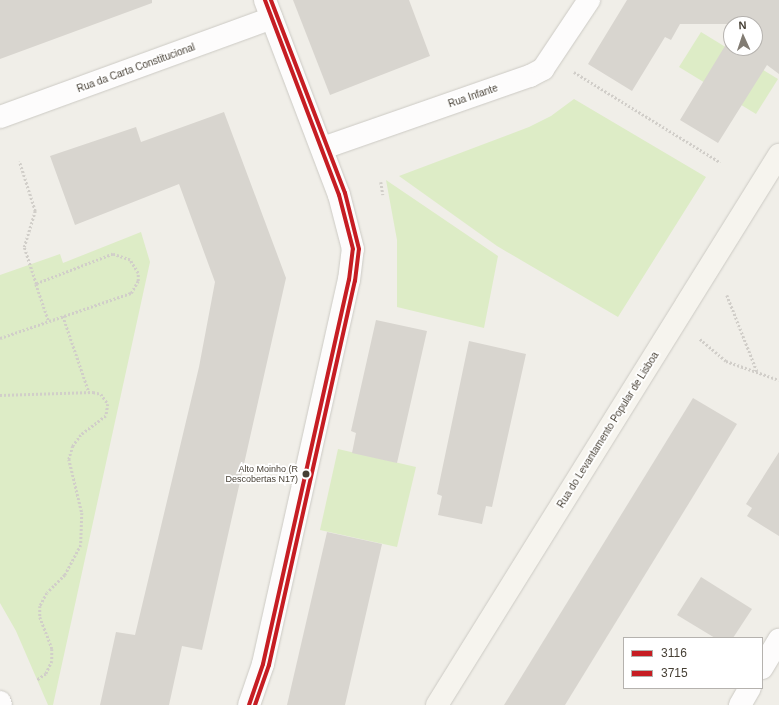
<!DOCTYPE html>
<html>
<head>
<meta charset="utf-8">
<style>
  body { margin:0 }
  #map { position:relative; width:779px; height:705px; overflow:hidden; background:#f0eee8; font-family:Helvetica,sans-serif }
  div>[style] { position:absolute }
  .green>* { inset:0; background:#ddecc6 }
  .building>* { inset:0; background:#d8d5cf }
  .path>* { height:2.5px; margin-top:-1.25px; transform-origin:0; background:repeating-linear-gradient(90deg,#d1cec9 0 2px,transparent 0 4px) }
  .roads { filter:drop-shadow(0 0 1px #cccac4) drop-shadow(0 0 1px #cccac4) }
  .street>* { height:22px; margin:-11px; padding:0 11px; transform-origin:11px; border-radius:11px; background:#fdfcfc }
  .secondary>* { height:22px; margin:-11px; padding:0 11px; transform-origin:11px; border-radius:11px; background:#f6f4ee }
  .bus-1>* { height:4px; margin:-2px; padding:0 2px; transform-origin:2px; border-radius:2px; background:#c61d23 }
  .bus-2>* { height:4px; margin:-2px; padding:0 2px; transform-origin:2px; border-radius:2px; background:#c61d23 }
  .dots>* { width:11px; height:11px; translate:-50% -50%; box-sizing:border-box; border:2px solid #fff; border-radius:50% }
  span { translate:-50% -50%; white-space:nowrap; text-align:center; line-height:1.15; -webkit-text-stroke:3.5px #fff; paint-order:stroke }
  .bus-label { font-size:9px; color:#463f34 }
  .right { translate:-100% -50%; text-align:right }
  .street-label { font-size:10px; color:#463f34 }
  .legend { position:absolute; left:623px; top:637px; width:140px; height:52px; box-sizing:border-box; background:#fff; border:1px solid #b5b2ae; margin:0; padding:5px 7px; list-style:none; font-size:12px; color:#463f34 }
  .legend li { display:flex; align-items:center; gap:8px; height:20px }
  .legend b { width:20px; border:1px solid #b5b2ae }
  .north { position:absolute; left:723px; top:16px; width:40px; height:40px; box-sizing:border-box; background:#fff; border:1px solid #b5b2ae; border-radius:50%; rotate:357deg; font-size:11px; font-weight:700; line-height:16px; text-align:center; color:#463f34 }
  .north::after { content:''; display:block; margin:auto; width:14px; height:18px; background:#827c73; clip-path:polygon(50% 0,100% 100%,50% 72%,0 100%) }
</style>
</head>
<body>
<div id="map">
  <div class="green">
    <i style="clip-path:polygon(701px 32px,778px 79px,756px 114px,679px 67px)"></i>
    <i style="clip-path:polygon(574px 99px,706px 177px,618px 317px,497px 246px,399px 176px,529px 127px,551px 116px)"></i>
    <i style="clip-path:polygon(386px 180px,498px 256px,484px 328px,397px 307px,397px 240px)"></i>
    <i style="clip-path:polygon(141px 232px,150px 262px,53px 705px,48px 705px,16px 631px,0 603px,0 275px,60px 254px,63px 263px)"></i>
    <i style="clip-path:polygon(338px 449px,416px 467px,397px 547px,320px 530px)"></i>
  </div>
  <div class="building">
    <i style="clip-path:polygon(0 0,152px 0,152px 3px,0 59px)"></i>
    <i style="clip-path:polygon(293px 0,409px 0,430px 56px,330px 95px)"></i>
    <i style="clip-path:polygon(627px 0,779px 0,779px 74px,767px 65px,718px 143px,680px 120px,731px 36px,731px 48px,755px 48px,755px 24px,680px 24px,671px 40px,665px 37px,632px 91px,588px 64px)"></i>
    <i style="clip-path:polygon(224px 112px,286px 278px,202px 650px,182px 646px,169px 705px,100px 705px,116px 632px,135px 635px,199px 367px,215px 282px,179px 184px,75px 225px,50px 156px,136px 127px,141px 142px)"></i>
    <i style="clip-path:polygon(376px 320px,427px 331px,397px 463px,352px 453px,356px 433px,351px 431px)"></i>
    <i style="clip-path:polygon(469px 341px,526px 354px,492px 507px,486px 506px,482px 524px,438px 515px,442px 496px,437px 494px)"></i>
    <i style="clip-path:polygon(693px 398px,737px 424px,694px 495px,565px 705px,504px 705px)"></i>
    <i style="clip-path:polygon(779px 452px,779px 536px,747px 516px,752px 508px,746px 504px)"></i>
    <i style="clip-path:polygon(327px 532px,382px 544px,345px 705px,287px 705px)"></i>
    <i style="clip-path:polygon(701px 577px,752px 609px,733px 638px,715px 638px,677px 615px)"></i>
  </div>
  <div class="path">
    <i style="left:574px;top:72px;width:172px;rotate:31.7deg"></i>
    <i style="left:381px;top:182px;width:13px;rotate:81deg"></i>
    <i style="left:36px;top:284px;width:39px;rotate:71deg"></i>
    <i style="left:727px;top:295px;width:82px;rotate:68.5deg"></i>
    <i style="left:63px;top:316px;width:80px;rotate:71.1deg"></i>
    <i style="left:0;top:338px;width:139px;rotate:-19deg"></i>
    <i style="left:131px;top:293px;width:14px;rotate:-60deg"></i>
    <i style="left:138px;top:281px;width:8px;rotate:-90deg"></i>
    <i style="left:138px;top:273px;width:15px;rotate:-122deg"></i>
    <i style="left:130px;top:260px;width:18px;rotate:-161deg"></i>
    <i style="left:113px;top:254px;width:83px;rotate:158.7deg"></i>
    <i style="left:36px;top:284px;width:39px;rotate:-108deg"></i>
    <i style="left:24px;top:247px;width:38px;rotate:-73deg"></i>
    <i style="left:35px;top:211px;width:52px;rotate:-107.7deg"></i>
    <i style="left:700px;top:339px;width:34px;rotate:40deg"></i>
    <i style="left:726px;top:361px;width:56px;rotate:19.7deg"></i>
    <i style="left:0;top:395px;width:93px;rotate:-1.8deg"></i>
    <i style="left:93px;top:392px;width:8px;rotate:14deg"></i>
    <i style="left:101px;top:394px;width:12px;rotate:55deg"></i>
    <i style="left:108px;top:404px;width:12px;rotate:99deg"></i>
    <i style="left:106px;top:416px;width:31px;rotate:143deg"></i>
    <i style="left:81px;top:435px;width:14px;rotate:126deg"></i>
    <i style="left:73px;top:446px;width:14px;rotate:107deg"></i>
    <i style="left:69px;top:459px;width:56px;rotate:76.5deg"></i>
    <i style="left:82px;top:513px;width:32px;rotate:92deg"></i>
    <i style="left:81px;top:545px;width:34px;rotate:118deg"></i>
    <i style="left:65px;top:575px;width:25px;rotate:135deg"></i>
    <i style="left:47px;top:593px;width:15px;rotate:118deg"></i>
    <i style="left:40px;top:606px;width:11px;rotate:90deg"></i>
    <i style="left:40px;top:617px;width:34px;rotate:69deg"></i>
    <i style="left:52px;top:649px;width:12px;rotate:90deg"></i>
    <i style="left:52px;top:661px;width:14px;rotate:115deg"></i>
    <i style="left:46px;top:674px;width:11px;rotate:146deg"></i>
  </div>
  <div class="roads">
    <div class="street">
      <i style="left:0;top:117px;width:289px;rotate:-20deg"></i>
      <i style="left:323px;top:148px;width:219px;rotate:-19.2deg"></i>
      <i style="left:530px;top:76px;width:15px;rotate:-28deg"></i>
      <i style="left:543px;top:69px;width:83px;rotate:-56.3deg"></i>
      <i style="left:762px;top:668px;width:33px;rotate:-59deg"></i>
      <i style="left:0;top:702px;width:3px;rotate:72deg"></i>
      <i style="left:249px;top:705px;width:43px;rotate:-71.1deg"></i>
      <i style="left:263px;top:664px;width:394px;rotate:-77.4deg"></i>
      <i style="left:349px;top:280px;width:31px;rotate:-83deg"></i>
      <i style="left:353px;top:249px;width:56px;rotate:-104.5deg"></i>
      <i style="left:339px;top:195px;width:209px;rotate:-110.8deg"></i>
      <i style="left:740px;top:705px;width:20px;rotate:-60deg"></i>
    </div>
    <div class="secondary">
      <i style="left:437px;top:705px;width:648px;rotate:-58.13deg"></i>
    </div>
  </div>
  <div class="bus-1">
    <i style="left:249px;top:705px;width:43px;rotate:-71.1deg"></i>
    <i style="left:263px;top:664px;width:394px;rotate:-77.4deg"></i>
    <i style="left:349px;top:280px;width:31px;rotate:-83deg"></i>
    <i style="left:353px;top:249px;width:56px;rotate:-104.5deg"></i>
    <i style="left:339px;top:195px;width:209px;rotate:-110.8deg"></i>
  </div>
  <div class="bus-2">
    <i style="left:255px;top:705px;width:42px;rotate:-70.7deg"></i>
    <i style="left:269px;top:665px;width:394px;rotate:-77.4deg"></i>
    <i style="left:355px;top:281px;width:32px;rotate:-83deg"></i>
    <i style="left:359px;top:249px;width:58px;rotate:-104deg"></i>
    <i style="left:345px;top:193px;width:207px;rotate:-111deg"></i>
  </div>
  <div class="dots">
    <i style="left:306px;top:474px;background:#463f34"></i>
  </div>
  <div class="bus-label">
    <span class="right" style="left:298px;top:474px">Alto Moinho (R<br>Descobertas N17)</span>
  </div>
  <div class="street-label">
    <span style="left:136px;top:68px;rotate:-20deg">Rua da Carta Constitucional</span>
    <span style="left:473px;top:96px;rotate:-19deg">Rua Infante</span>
    <span style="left:608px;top:430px;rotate:-58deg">Rua do Levantamento Popular de Lisboa</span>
  </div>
  <ul class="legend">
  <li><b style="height:5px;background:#c61d23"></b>3116</li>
  <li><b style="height:5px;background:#c61d23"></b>3715</li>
  </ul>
  <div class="north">N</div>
</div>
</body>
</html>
